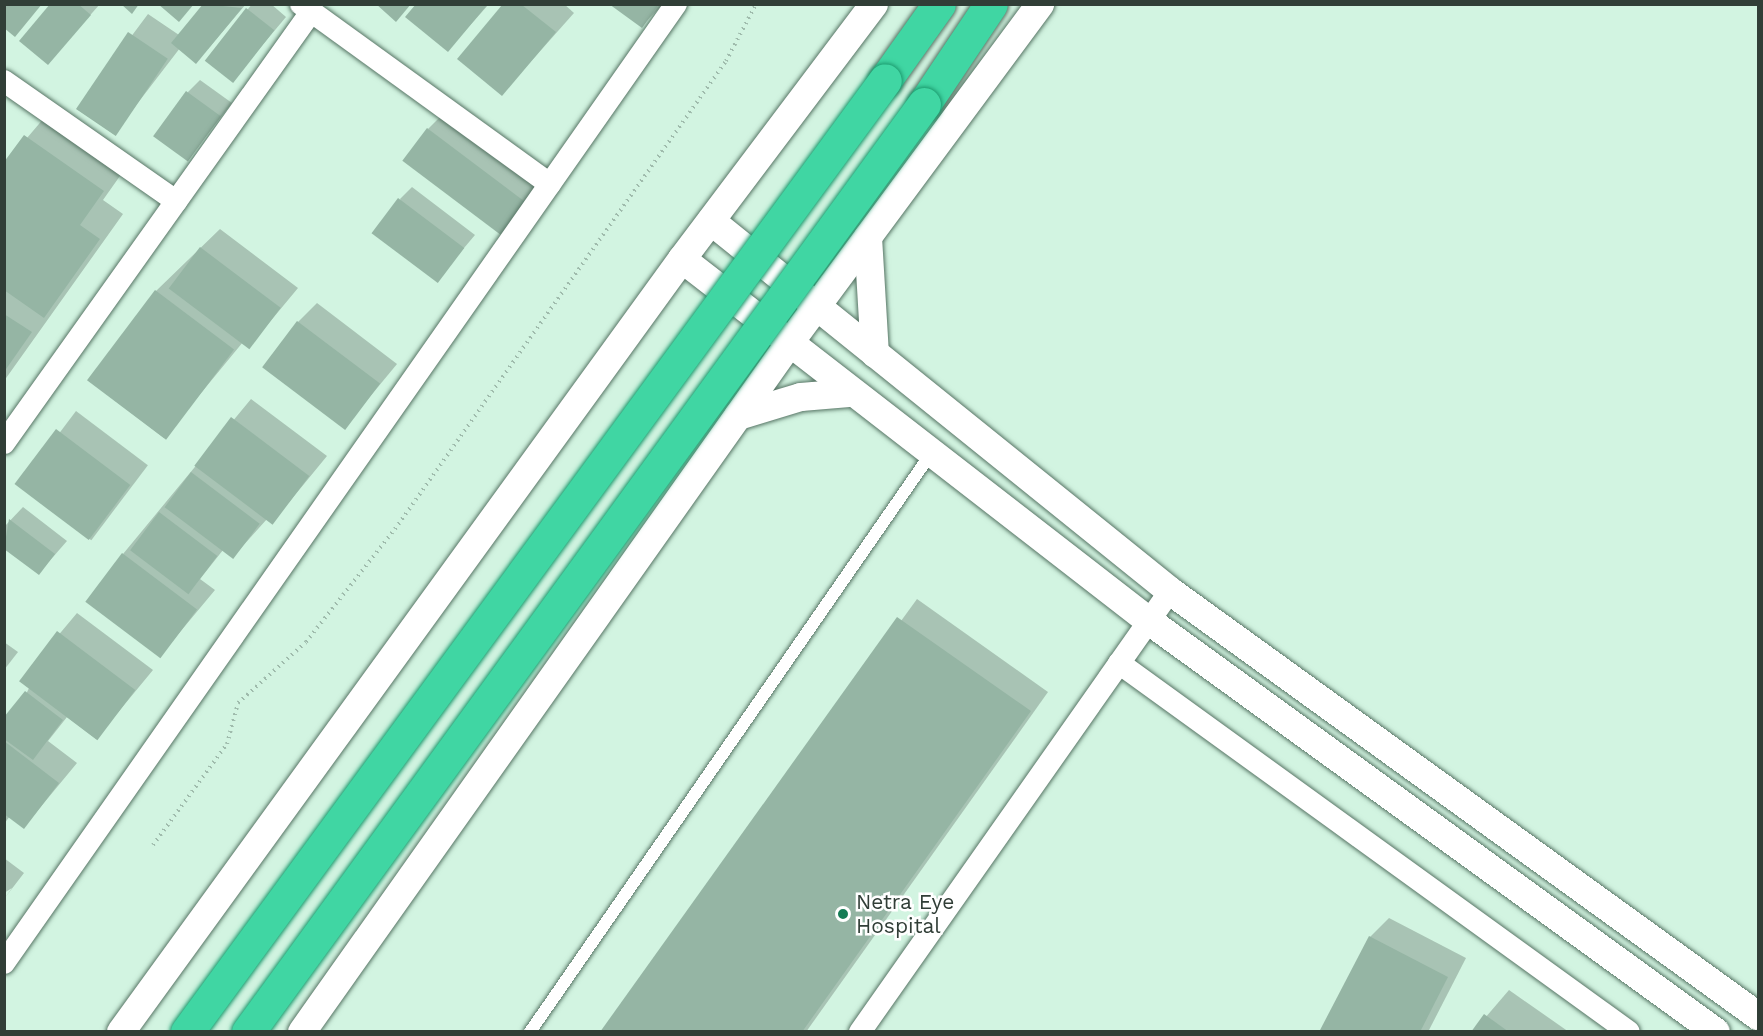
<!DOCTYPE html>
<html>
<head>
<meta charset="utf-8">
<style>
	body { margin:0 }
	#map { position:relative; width:1763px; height:1036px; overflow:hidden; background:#d2f4e1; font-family:"Work Sans",sans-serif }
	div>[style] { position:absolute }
	.shadow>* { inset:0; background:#0003; transform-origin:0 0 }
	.building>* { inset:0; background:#95b5a4; transform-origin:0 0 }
	.path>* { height:4px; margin-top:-2px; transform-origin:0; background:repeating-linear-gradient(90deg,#9fbbac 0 1.5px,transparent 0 6px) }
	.roads { filter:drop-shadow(0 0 2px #577565) drop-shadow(0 0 2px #577565) }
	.service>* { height:12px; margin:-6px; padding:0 6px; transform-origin:6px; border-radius:6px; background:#fff }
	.minor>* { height:22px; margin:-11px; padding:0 11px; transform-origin:11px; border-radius:11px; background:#fff }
	.tertiary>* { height:28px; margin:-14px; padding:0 14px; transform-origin:14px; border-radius:14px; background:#fff }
	.trunk>* { height:33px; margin:-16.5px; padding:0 16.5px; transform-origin:16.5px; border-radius:16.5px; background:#40d6a3 }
	.bridges { filter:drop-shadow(0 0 2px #1c9a6e) drop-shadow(0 0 2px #1c9a6e) }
	.trunk-bridge>* { height:33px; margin:-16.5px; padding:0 16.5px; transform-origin:16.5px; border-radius:16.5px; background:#40d6a3 }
	.dots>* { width:16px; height:16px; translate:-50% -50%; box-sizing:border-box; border:3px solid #fff; border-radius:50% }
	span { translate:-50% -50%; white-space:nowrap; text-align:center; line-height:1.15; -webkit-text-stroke:5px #fff; paint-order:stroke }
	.poi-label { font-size:21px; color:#313e37 }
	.left { translate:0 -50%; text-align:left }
	.frame { position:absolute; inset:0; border:6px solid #313e37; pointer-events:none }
</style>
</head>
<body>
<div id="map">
	<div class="shadow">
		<div style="clip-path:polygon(52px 4px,100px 4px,48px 63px)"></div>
		<div style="clip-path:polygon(205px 4px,246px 4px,208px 49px,180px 48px,114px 134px,77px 109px,148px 14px,179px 35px)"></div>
		<div style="clip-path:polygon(252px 4px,271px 4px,286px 17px,233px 80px,207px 61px)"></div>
		<div style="clip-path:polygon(418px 4px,489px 4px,448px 50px)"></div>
		<div style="clip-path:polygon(504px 4px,564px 4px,574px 13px,502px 94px,459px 58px)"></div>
		<div style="clip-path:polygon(612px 4px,663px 4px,642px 26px)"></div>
		<div style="clip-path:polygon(200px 80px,232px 103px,188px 159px,188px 92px)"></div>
		<div style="clip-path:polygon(447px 110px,543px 183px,519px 214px,428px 129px)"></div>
		<div style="clip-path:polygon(50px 111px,127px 166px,103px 200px,123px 214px,4px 381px,4px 165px)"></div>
		<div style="clip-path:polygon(412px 187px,475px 235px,437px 280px,400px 199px)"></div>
		<div style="clip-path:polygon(220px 229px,298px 288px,249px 347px,243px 342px,164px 438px,88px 380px,156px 291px)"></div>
		<div style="clip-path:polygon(317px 303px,397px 364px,344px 428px,298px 322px)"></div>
		<div style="clip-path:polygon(251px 399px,327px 456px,272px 523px,267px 519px,233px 557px,223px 550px,200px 579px,215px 590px,160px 656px,123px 554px)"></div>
		<div style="left:76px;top:411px;width:90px;height:94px;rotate:37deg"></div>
		<div style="clip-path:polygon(23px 507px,67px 541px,39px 573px,4px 547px,4px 527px)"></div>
		<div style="clip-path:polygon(917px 599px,1048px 692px,806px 1032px,602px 1032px)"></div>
		<div style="clip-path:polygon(77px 613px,153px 670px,96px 739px,67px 717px,48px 741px,77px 763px,24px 827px,10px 816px,4px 824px,4px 741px,29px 688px,20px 681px)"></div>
		<div style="clip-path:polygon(4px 642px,18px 652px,4px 670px)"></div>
		<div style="clip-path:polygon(4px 858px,24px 873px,4px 899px,12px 888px,4px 893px)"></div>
		<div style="clip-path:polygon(1389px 918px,1466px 958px,1428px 1032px,1324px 1032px,1370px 937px)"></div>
		<div style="clip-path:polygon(1509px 990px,1569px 1032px,1473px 1032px)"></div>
	</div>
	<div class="building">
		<div style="clip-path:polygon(4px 4px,42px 4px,15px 37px,4px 28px)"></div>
		<div style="clip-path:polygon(50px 4px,78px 4px,91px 15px,48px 65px,19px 41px)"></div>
		<div style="clip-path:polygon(121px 4px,139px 4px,132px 14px)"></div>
		<div style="clip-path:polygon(158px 4px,194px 4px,179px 22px)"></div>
		<div style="clip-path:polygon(203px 4px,242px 8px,196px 64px,171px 43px)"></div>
		<div style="clip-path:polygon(376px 4px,411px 4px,396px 22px)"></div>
		<div style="clip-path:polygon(416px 4px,488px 4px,448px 52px,405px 17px)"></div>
		<div style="clip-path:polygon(609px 4px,659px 4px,642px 28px)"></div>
		<div style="clip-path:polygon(502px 5px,522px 5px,556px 32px,502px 96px,457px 59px)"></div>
		<div style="left:246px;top:8px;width:36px;height:67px;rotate:38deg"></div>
		<div style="left:128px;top:32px;width:48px;height:93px;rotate:34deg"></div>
		<div style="left:186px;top:91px;width:43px;height:56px;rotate:36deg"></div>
		<div style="left:427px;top:128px;width:123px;height:41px;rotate:37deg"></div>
		<div style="clip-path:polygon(24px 135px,104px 191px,80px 225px,100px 239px,44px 318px,4px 290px,4px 162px)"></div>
		<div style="left:398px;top:198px;width:83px;height:44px;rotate:37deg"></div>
		<div style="left:200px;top:247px;width:101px;height:52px;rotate:37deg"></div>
		<div style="left:155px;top:290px;width:99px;height:113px;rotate:37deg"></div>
		<div style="clip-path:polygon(4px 314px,32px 332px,4px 372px)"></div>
		<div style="left:297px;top:321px;width:104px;height:58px;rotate:37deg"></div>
		<div style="left:231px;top:417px;width:98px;height:61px;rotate:37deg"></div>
		<div style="left:56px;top:429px;width:93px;height:69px;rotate:37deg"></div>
		<div style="left:191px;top:472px;width:86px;height:44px;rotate:37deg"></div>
		<div style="left:159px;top:512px;width:73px;height:48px;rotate:37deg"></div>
		<div style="clip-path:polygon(9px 519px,55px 554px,39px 575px,4px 549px)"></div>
		<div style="left:122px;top:553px;width:94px;height:61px;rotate:37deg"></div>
		<div style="clip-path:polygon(897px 617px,1031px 711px,802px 1032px,600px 1032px)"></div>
		<div style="left:57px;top:631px;width:98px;height:63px;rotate:37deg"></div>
		<div style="clip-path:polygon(25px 691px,63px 720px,33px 760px,4px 739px,4px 717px)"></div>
		<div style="clip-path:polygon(4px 741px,59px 783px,24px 829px,4px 814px)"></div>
		<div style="clip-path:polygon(1369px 936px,1448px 977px,1420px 1032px,1319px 1032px)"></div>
		<div style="clip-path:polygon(1484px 1014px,1509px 1032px,1471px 1032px)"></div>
	</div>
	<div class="path">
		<div style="left:153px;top:845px;width:125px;rotate:-53.8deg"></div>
		<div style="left:227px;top:744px;width:42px;rotate:-75deg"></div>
		<div style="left:238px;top:703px;width:91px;rotate:-41.9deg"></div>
		<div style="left:306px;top:642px;width:144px;rotate:-51.8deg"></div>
		<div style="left:395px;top:529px;width:573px;rotate:-54.73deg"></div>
		<div style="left:726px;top:61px;width:64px;rotate:-62.2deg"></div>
	</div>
	<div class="roads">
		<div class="service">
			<div style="left:530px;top:1032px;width:706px;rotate:-55.27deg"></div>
		</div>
		<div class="minor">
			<div style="left:301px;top:4px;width:307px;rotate:35.9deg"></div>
			<div style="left:4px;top:81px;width:210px;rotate:34.9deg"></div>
			<div style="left:4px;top:443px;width:529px;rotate:-54.54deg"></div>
			<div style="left:1119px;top:663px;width:629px;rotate:35.89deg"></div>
			<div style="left:4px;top:963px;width:1171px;rotate:-54.98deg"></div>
			<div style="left:860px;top:1032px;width:539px;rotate:-54.89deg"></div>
		</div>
		<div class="tertiary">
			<div style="left:711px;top:221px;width:590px;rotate:38.87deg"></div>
			<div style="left:1170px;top:591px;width:726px;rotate:35.86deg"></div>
			<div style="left:868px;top:237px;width:117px;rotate:86.6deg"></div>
			<div style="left:682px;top:259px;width:591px;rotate:37.78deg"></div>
			<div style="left:1149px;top:621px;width:700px;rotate:35.94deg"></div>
			<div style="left:738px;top:416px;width:66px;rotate:-16.8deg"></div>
			<div style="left:801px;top:397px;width:48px;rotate:-4.8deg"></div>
			<div style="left:121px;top:1032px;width:955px;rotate:-54.03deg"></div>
			<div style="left:682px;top:259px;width:319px;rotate:-53deg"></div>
			<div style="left:302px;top:1032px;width:847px;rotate:-54.71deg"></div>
			<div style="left:791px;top:341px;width:419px;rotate:-53.5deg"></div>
		</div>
		<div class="trunk">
			<div style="left:885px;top:80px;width:93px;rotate:-54.6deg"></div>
			<div style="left:924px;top:104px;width:120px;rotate:-56.2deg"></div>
		</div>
	</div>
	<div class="bridges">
		<div class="trunk-bridge">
			<div style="left:187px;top:1032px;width:1180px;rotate:-53.75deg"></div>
			<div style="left:248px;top:1032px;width:1148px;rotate:-53.93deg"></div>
		</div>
	</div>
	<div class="dots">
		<div style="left:843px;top:914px;background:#157c55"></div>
	</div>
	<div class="poi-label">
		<span class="left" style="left:856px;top:914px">Netra Eye<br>Hospital</span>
	</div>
	<div class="frame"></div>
</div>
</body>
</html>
